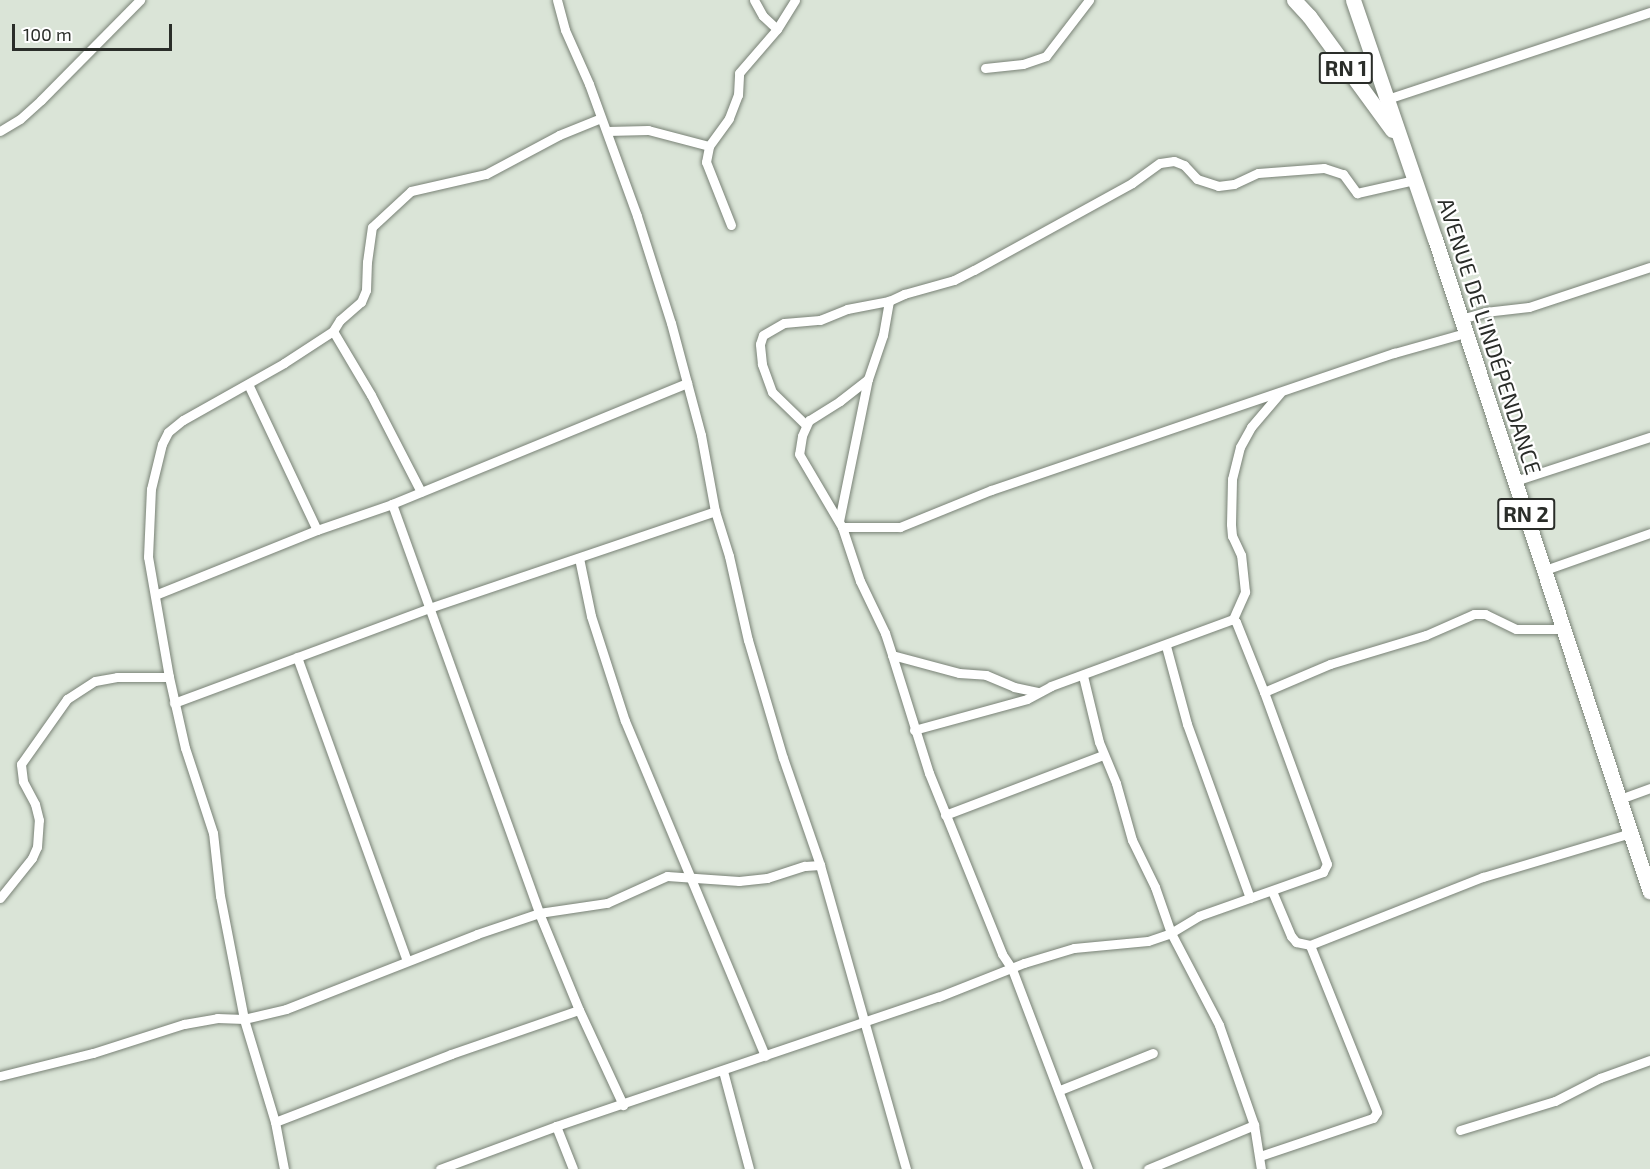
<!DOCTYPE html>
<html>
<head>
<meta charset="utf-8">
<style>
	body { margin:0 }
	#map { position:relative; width:1650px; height:1169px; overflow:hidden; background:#dae4d7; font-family:"Exo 2",sans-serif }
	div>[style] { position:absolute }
	.roads { filter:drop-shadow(0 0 2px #798276) drop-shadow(0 0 2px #798276) }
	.minor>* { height:9px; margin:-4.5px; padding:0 4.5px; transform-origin:4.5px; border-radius:4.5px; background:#fff }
	.primary>* { height:15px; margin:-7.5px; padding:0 7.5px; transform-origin:7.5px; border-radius:7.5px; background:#fff }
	span { translate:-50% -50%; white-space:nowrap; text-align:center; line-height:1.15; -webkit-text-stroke:4.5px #fff; paint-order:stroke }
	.shield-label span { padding:2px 4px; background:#fff; border:2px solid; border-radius:4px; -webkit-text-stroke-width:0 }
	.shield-label { font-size:21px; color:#2a2d29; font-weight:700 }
	.street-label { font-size:22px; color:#2a2d29 }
	.scale { position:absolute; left:12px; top:24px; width:160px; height:27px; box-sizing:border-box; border:3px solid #2a2d29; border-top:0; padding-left:8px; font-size:18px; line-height:21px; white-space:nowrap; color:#2a2d29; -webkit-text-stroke:4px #fff; paint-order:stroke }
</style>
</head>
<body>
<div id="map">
	<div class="roads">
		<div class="minor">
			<div style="left:557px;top:0;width:31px;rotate:75deg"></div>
			<div style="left:565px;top:30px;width:59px;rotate:66deg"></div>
			<div style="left:589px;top:84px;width:140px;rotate:70deg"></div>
			<div style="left:637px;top:216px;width:112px;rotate:72.4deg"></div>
			<div style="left:671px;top:323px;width:116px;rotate:75deg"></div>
			<div style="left:701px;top:435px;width:77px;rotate:79.6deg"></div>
			<div style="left:715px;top:511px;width:47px;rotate:72.7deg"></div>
			<div style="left:729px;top:556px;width:86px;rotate:77.3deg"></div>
			<div style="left:748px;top:640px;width:123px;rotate:73.5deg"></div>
			<div style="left:783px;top:758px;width:113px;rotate:70.9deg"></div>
			<div style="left:820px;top:865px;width:316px;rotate:74.2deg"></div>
			<div style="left:754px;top:0;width:18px;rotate:61deg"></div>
			<div style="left:763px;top:16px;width:19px;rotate:43deg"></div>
			<div style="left:985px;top:68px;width:38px;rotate:-6deg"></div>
			<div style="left:1023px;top:64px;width:24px;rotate:-19deg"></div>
			<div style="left:1046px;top:56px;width:71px;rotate:-52.5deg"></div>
			<div style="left:1387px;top:99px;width:277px;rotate:-18.3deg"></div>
			<div style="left:0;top:131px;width:23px;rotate:-31deg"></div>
			<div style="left:20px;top:119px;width:28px;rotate:-42deg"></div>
			<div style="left:41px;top:100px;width:141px;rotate:-45.3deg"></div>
			<div style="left:607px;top:131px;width:41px;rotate:-1.4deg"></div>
			<div style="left:648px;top:130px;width:63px;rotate:14.7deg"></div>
			<div style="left:731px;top:225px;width:68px;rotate:-111.6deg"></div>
			<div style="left:706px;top:162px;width:16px;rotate:-79deg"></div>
			<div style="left:709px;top:146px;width:34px;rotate:-54deg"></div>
			<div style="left:729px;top:118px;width:25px;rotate:-69deg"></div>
			<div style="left:738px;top:95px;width:22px;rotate:-87deg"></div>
			<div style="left:739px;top:73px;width:58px;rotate:-49.2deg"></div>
			<div style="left:777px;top:29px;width:34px;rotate:-58deg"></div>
			<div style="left:1461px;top:319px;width:25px;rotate:-16deg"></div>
			<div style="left:1485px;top:312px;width:44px;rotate:-6.5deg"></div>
			<div style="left:1529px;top:307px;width:127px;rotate:-18.3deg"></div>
			<div style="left:333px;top:331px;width:74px;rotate:59.3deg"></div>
			<div style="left:371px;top:395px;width:109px;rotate:62.7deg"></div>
			<div style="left:868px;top:379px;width:36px;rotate:142deg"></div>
			<div style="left:840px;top:401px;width:36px;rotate:148deg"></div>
			<div style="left:809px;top:420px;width:17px;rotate:114deg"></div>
			<div style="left:802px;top:436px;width:18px;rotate:99deg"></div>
			<div style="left:799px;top:454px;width:85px;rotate:59.5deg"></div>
			<div style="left:842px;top:527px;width:57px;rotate:71.6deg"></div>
			<div style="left:860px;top:581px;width:58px;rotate:64.3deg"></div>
			<div style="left:885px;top:633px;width:23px;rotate:72deg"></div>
			<div style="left:892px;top:655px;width:69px;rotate:15deg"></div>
			<div style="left:959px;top:673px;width:27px;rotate:4deg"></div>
			<div style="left:986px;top:675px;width:30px;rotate:23deg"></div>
			<div style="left:1014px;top:687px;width:25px;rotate:12deg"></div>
			<div style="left:248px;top:384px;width:161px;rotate:64.7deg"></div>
			<div style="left:806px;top:425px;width:47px;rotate:-135.9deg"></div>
			<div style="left:772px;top:392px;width:30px;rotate:-110deg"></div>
			<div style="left:762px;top:364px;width:20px;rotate:-96deg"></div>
			<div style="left:760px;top:344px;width:9px;rotate:-72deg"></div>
			<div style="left:763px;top:335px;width:24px;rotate:-30deg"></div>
			<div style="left:784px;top:323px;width:36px;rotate:-5deg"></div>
			<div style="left:820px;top:320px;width:29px;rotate:-22deg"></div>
			<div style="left:847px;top:309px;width:43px;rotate:-10.8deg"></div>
			<div style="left:1515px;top:481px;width:142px;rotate:-18.1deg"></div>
			<div style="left:392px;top:504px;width:435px;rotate:70.2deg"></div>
			<div style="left:539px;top:913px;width:105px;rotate:67.6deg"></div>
			<div style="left:579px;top:1010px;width:105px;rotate:65.1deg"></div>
			<div style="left:839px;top:521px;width:145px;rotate:-78.5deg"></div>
			<div style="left:868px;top:379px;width:46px;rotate:-71.2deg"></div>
			<div style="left:883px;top:335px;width:35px;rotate:-80deg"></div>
			<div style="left:889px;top:301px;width:17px;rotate:-25deg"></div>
			<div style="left:904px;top:294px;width:52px;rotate:-15.6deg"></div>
			<div style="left:954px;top:280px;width:22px;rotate:-27deg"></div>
			<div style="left:974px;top:270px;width:180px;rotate:-28.8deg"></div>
			<div style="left:1132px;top:183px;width:34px;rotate:-36deg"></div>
			<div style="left:1160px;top:163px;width:14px;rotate:-8deg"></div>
			<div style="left:1174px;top:161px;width:11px;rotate:22deg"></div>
			<div style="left:1184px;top:165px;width:19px;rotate:47deg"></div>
			<div style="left:1197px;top:179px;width:22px;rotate:18deg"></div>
			<div style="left:1218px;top:186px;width:16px;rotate:-7deg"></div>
			<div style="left:1234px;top:184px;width:26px;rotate:-25deg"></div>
			<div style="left:1258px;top:173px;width:66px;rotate:-4.3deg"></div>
			<div style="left:1324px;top:168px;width:20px;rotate:18deg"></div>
			<div style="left:1343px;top:174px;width:24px;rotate:54deg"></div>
			<div style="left:1357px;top:193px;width:58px;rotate:-12.8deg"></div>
			<div style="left:842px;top:527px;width:58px"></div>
			<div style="left:900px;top:527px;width:98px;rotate:-22.1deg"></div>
			<div style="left:991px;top:490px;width:426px;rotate:-18.8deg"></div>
			<div style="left:1394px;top:353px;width:74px;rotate:-15.7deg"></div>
			<div style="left:579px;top:558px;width:59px;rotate:78.3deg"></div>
			<div style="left:591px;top:616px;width:110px;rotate:72.1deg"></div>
			<div style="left:625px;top:721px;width:363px;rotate:67.3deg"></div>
			<div style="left:1545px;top:570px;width:111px;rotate:-19.4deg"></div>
			<div style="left:155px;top:595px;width:175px;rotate:-21.9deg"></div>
			<div style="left:317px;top:530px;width:79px;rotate:-19.1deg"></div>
			<div style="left:392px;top:504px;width:319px;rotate:-22.3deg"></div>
			<div style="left:1233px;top:619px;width:4px;rotate:45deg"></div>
			<div style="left:1236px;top:622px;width:75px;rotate:68.2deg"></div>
			<div style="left:1264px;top:692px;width:183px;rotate:69.9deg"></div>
			<div style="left:1327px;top:864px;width:9px;rotate:117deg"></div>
			<div style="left:1323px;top:872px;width:132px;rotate:160.5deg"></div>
			<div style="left:1199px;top:916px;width:33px;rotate:149deg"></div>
			<div style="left:1171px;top:933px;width:104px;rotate:62.4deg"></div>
			<div style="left:1219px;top:1025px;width:106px;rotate:70.7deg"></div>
			<div style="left:1254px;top:1125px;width:45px;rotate:81deg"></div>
			<div style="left:1233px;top:619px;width:30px;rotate:-66deg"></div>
			<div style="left:1245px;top:592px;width:37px;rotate:-96deg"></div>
			<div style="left:1241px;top:555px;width:21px;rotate:-115deg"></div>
			<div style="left:1232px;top:536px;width:12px;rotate:-95deg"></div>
			<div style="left:1231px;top:524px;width:45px;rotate:-88.7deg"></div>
			<div style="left:1232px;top:479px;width:33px;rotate:-76deg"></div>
			<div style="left:1240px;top:447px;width:23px;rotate:-61deg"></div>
			<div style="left:1251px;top:427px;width:45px;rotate:-49.5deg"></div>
			<div style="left:1166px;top:646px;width:81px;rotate:74.9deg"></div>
			<div style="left:1187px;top:724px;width:185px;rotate:70.1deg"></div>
			<div style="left:892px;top:655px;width:124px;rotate:72.6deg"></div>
			<div style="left:929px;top:773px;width:195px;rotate:68deg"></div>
			<div style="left:1002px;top:954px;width:18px;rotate:56deg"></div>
			<div style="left:1012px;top:969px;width:214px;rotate:69.2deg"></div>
			<div style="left:297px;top:657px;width:323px;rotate:70.1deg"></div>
			<div style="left:1264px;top:692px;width:72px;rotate:-23deg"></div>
			<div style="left:1330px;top:664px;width:100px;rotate:-16.8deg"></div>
			<div style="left:1426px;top:635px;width:52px;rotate:-23.6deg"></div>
			<div style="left:1474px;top:614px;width:11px"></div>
			<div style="left:1485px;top:614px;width:34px;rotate:26deg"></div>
			<div style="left:1516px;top:629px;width:47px"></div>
			<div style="left:174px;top:703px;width:272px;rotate:-20.4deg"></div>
			<div style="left:429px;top:608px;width:302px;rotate:-18.7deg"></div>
			<div style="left:914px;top:730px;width:117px;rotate:-15.3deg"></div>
			<div style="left:1027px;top:699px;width:27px;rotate:-28deg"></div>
			<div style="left:1051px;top:686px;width:194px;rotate:-20.2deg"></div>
			<div style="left:1620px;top:799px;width:32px;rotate:-20deg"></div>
			<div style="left:945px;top:815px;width:169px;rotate:-20.8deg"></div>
			<div style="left:1272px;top:891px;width:49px;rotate:67.1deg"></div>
			<div style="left:1291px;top:936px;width:8px;rotate:50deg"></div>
			<div style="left:1296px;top:942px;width:14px;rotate:12deg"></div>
			<div style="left:1310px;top:945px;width:186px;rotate:-21.5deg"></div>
			<div style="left:1483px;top:877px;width:154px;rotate:-16.6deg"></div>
			<div style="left:0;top:898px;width:51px;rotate:-51.3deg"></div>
			<div style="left:32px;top:858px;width:12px;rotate:-66deg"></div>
			<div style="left:37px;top:847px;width:27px;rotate:-86deg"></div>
			<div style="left:39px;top:820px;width:16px;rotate:-104deg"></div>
			<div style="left:35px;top:804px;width:26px;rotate:-118deg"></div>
			<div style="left:23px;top:781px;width:17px;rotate:-97deg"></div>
			<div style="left:21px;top:764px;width:80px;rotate:-54.7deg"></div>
			<div style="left:67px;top:699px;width:33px;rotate:-33deg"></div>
			<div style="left:95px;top:681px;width:22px;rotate:-10deg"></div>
			<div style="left:117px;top:677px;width:52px"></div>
			<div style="left:723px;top:1071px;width:101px;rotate:75.1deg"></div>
			<div style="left:0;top:1076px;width:96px;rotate:-13.9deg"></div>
			<div style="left:93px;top:1053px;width:96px;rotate:-17.7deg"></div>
			<div style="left:184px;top:1024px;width:34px;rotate:-10deg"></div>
			<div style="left:217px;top:1018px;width:27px;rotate:2deg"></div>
			<div style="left:244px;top:1019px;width:43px;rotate:-13.4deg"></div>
			<div style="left:286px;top:1009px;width:205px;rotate:-21.4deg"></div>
			<div style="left:477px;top:934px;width:65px;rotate:-18.7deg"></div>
			<div style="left:539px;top:913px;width:69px;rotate:-8.4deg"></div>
			<div style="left:607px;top:903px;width:66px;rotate:-24.2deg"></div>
			<div style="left:667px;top:876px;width:72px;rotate:4deg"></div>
			<div style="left:739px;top:881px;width:28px;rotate:-6deg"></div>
			<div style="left:767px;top:878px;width:40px;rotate:-18deg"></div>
			<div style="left:805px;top:866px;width:15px;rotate:-4deg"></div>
			<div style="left:1060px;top:1090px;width:100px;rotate:-21.7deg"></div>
			<div style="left:275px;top:1122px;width:189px;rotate:-21.1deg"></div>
			<div style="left:451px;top:1054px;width:135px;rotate:-19deg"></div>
			<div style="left:556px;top:1126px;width:46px;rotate:68.4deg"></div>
			<div style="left:1460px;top:1130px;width:99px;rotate:-17deg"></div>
			<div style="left:1555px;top:1101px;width:51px;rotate:-27.1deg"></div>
			<div style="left:1600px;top:1078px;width:53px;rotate:-19.8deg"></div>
			<div style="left:1260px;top:1156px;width:119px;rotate:-18.6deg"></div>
			<div style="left:1373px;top:1118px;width:7px;rotate:-56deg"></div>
			<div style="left:1377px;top:1112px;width:180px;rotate:-111.9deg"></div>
			<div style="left:284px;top:1169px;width:48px;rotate:-100.8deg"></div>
			<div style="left:275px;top:1122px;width:108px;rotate:-106.8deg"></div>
			<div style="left:244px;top:1019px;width:125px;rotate:-101deg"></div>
			<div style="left:220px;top:896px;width:63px;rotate:-96.3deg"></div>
			<div style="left:213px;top:833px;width:89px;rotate:-108.2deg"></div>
			<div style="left:185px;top:748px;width:73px;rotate:-102.7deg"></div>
			<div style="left:169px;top:677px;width:122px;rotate:-99.9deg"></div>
			<div style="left:148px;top:557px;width:68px;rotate:-87.5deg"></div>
			<div style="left:151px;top:489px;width:46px;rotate:-76.3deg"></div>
			<div style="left:162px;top:444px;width:13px;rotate:-63deg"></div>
			<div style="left:168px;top:432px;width:19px;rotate:-39deg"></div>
			<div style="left:183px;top:420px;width:116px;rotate:-29.4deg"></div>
			<div style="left:284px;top:363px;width:59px;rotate:-33.1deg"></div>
			<div style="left:333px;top:331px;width:13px;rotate:-58deg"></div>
			<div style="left:340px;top:320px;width:28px;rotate:-41deg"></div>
			<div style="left:361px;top:302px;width:13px;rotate:-67deg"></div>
			<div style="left:366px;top:290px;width:28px;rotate:-88deg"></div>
			<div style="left:367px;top:262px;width:35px;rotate:-82deg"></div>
			<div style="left:372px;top:227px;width:53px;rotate:-42.7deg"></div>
			<div style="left:411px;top:191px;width:77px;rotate:-12.8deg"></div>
			<div style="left:486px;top:174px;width:83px;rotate:-28.1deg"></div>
			<div style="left:559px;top:135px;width:45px;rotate:-22deg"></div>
			<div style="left:440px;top:1169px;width:124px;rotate:-20.3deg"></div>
			<div style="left:556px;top:1126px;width:403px;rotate:-18.7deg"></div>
			<div style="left:938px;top:997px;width:92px;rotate:-21.6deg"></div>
			<div style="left:1024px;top:963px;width:52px;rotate:-16.7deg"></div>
			<div style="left:1074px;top:948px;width:74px;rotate:-5.4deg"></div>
			<div style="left:1148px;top:941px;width:24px;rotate:-19deg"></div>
			<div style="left:1171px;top:933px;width:49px;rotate:-109.2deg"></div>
			<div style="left:1155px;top:887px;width:52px;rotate:-116.1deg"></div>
			<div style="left:1132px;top:840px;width:59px;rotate:-105.7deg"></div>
			<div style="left:1116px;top:783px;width:44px;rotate:-112.5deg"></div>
			<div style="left:1099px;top:742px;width:68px;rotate:-103.6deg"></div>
			<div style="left:1148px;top:1169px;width:115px;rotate:-22.5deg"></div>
		</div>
		<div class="primary">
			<div style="left:1294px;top:0;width:22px;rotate:47deg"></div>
			<div style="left:1309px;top:16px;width:141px;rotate:53.9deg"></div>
			<div style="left:1353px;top:0;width:253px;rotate:71.1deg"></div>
			<div style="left:1435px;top:239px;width:687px;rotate:71.78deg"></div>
		</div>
	</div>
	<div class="shield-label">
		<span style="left:1346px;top:68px">RN 1</span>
		<span style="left:1526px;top:514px">RN 2</span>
	</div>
	<div class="street-label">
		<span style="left:1490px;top:336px;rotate:72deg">AVENUE DE L'INDÉPENDANCE</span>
	</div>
	<div class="scale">100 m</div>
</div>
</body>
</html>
